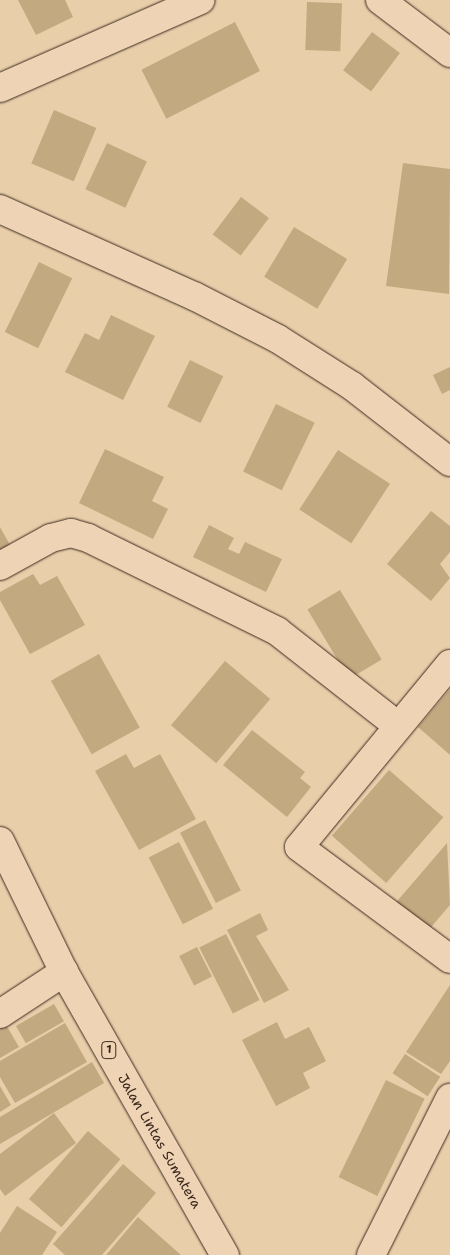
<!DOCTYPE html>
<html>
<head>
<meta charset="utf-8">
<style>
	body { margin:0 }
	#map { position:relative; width:450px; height:1255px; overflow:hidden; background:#e9ceaa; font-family:"Shantell Sans",sans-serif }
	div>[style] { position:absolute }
	.building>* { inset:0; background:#c2a97f; transform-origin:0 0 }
	.roads { filter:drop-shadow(0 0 1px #3b2a1e) drop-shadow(0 0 1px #3b2a1e) }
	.street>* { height:28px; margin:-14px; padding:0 14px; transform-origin:14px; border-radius:14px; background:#efd3b5 }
	.primary>* { height:28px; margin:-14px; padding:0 14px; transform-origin:14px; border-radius:14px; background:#efd3b5 }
	.highway>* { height:28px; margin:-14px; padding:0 14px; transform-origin:14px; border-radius:14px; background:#efd3b5 }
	span { translate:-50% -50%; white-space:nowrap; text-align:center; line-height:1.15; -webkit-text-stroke:4px #efd3b5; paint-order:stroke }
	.shield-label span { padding:1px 4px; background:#efd3b5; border:1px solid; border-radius:4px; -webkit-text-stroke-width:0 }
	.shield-label { font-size:12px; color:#3b2a1e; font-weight:700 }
	.street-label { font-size:14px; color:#3b2a1e }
</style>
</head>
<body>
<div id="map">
	<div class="building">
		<div style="clip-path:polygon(18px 0,65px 0,73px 17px,36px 35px)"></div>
		<div style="left:307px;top:2px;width:35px;height:48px;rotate:2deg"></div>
		<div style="left:235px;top:22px;width:55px;height:105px;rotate:63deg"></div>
		<div style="left:372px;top:32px;width:35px;height:48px;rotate:37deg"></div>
		<div style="left:54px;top:110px;width:46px;height:58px;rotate:23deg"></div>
		<div style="left:107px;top:143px;width:44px;height:51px;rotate:25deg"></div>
		<div style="clip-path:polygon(403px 163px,450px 169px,449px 294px,386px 286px)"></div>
		<div style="left:241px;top:197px;width:35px;height:47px;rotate:37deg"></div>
		<div style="left:294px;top:227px;width:62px;height:58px;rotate:31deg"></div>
		<div style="left:39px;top:262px;width:37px;height:78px;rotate:26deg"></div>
		<div style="clip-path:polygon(111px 315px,155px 336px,123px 400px,65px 372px,85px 333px,99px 340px)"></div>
		<div style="left:190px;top:360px;width:37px;height:52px;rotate:26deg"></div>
		<div style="clip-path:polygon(450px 367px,450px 390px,442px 394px,433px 375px)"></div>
		<div style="left:276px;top:404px;width:43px;height:75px;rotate:26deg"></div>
		<div style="clip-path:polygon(105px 449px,164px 477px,152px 501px,168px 509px,153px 539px,79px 503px)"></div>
		<div style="left:338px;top:450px;width:62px;height:71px;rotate:33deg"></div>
		<div style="clip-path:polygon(431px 511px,450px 526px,450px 552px,440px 564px,450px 578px,431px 601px,387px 564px)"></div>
		<div style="clip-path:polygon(209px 525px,234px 538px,228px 549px,239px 554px,245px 542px,282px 559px,266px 592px,193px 557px)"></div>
		<div style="clip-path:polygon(0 527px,10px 545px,0 551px)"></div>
		<div style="clip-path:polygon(33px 574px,40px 585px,57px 576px,85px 625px,30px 654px,0 600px,0 592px)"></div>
		<div style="left:340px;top:590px;width:81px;height:38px;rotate:59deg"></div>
		<div style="left:99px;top:654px;width:84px;height:55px;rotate:61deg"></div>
		<div style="left:225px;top:661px;width:59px;height:84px;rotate:40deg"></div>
		<div style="clip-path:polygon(450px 689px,450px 755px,418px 727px)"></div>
		<div style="clip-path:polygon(252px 730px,305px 772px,300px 778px,311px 787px,287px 817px,223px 765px)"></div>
		<div style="clip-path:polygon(126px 754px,134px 768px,160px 754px,196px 819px,139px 850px,95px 771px)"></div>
		<div style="left:389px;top:770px;width:72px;height:87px;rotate:41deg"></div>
		<div style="left:205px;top:820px;width:79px;height:28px;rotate:63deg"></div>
		<div style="left:179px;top:842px;width:75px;height:34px;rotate:63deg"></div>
		<div style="clip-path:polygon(447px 843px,450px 905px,426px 933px,393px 906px)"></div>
		<div style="clip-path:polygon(260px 913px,268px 930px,256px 936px,289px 990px,264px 1003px,227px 930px)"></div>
		<div style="left:226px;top:934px;width:74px;height:30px;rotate:63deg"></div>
		<div style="left:197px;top:947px;width:33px;height:20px;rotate:63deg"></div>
		<div style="clip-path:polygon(450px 985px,450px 1061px,441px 1074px,406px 1052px)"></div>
		<div style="left:54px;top:1004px;width:20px;height:44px;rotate:60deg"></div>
		<div style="clip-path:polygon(277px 1022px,285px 1039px,309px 1027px,326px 1061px,303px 1073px,310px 1088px,276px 1106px,242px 1040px)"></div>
		<div style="clip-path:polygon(5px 1023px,19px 1047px,0 1058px,0 1026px)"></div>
		<div style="clip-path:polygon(65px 1023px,87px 1062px,15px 1103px,0 1077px,0 1061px)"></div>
		<div style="left:405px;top:1054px;width:42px;height:23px;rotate:33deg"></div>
		<div style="clip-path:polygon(92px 1062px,104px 1083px,0 1144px,0 1117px)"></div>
		<div style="left:386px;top:1080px;width:43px;height:108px;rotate:26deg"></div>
		<div style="clip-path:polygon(0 1086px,11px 1105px,0 1112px)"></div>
		<div style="clip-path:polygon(54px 1113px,76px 1143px,5px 1196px,0 1189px,0 1154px)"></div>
		<div style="left:88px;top:1131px;width:43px;height:90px;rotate:41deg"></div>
		<div style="clip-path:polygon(123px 1164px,156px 1193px,102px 1255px,65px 1255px,53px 1244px)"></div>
		<div style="clip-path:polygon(17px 1206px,57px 1232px,42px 1255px,0 1255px,0 1233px)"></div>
		<div style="clip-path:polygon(138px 1217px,181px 1255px,106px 1255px)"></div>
	</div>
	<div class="roads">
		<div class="street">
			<div style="left:380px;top:0;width:88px;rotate:37.1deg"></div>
			<div style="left:0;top:88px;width:219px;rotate:-23.7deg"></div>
			<div style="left:0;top:209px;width:213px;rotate:24.2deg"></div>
			<div style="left:194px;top:296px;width:94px;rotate:27.1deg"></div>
			<div style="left:278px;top:339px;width:88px;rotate:32.4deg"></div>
			<div style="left:352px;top:386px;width:124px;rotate:37.8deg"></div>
			<div style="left:0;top:566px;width:58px;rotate:-28.8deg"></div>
			<div style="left:51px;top:538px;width:21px;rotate:-14deg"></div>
			<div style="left:71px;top:533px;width:18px;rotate:16deg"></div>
			<div style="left:88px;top:538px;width:211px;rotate:26.2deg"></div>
			<div style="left:277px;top:631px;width:154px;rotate:38.1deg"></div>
			<div style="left:450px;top:664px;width:237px;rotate:129.5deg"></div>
			<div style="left:299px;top:847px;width:188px;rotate:36.6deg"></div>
			<div style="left:0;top:1014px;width:77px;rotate:-33.3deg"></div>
		</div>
		<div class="primary">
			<div style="left:371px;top:1255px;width:176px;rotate:-63.3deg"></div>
		</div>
		<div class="highway">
			<div style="left:0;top:841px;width:146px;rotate:64deg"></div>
			<div style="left:64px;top:972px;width:326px;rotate:60.4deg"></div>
		</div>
	</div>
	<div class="shield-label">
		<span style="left:109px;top:1050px">1</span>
	</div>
	<div class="street-label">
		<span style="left:160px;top:1141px;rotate:60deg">Jalan Lintas Sumatera</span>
	</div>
</div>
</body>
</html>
